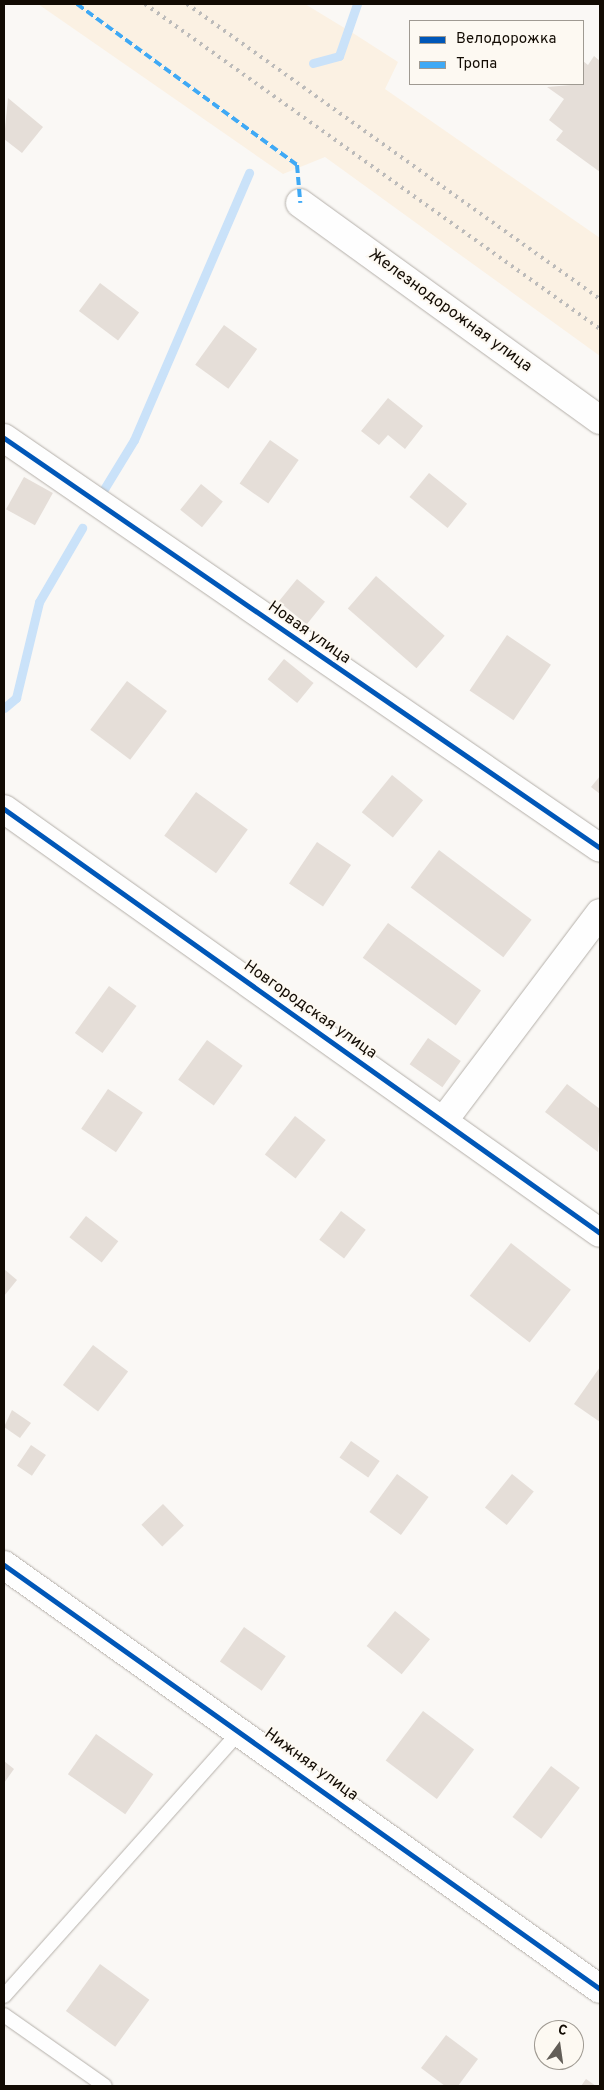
<!DOCTYPE html>
<html>
<head>
<meta charset="utf-8">
<style>
	body { margin:0 }
	#map { position:relative; width:604px; height:2090px; overflow:hidden; background:#faf8f5; font-family:Overpass,sans-serif }
	div>[style] { position:absolute }
	.built>* { inset:0; background:#fbf1e3 }
	.stream>* { height:9px; margin:-4.5px; padding:0 4.5px; transform-origin:4.5px; border-radius:4.5px; background:#cae2f9 }
	.building>* { inset:0; background:#e5ded8; transform-origin:0 0 }
	.roads { filter:drop-shadow(0 0 1px #b4afa9) drop-shadow(0 0 1px #b4afa9) }
	.lane>* { height:14px; margin:-7px; padding:0 7px; transform-origin:7px; border-radius:7px; background:#fefefe }
	.street>* { height:28px; margin:-14px; padding:0 14px; transform-origin:14px; border-radius:14px; background:#fefefe }
	.rail>* { height:4px; margin-top:-2px; transform-origin:0; background:repeating-linear-gradient(90deg,#bcbbba 0 2.5px,transparent 0 7.5px) }
	.quiet>* { height:4px; margin-top:-2px; transform-origin:0; background:repeating-linear-gradient(90deg,#3fa9f5 0 8px,transparent 0 12px) }
	.cycleway>* { height:5px; margin:-2.5px; padding:0 2.5px; transform-origin:2.5px; border-radius:2.5px; background:#0057b8 }
	span { translate:-50% -50%; white-space:nowrap; text-align:center; line-height:1.15; -webkit-text-stroke:4px #fdf9f2; paint-order:stroke }
	.street-label { font-size:16px; color:#120b03 }
	.frame { position:absolute; inset:0; border:5px solid #120b03; pointer-events:none }
	.legend { position:absolute; left:409px; top:20px; width:175px; height:65px; box-sizing:border-box; background:#fdf9f2; border:1px solid #9f9a92; margin:0; padding:6px 9px; list-style:none; font-size:15px; color:#120b03 }
	.legend li { display:flex; align-items:center; gap:10px; height:25px }
	.legend b { width:25px; border:1px solid #9f9a92 }
	.north { position:absolute; left:534px; top:2020px; width:50px; height:50px; box-sizing:border-box; background:#fdf9f2; border:1px solid #9f9a92; border-radius:50%; rotate:14deg; font-size:14px; font-weight:700; line-height:20px; text-align:center; color:#120b03 }
	.north::after { content:''; display:block; margin:auto; width:18px; height:22px; background:#635e58; clip-path:polygon(50% 0,100% 100%,50% 72%,0 100%) }
</style>
</head>
<body>
<div id="map">
	<div class="built">
		<div style="clip-path:polygon(38px 4px,305px 4px,356px 35px,398px 62px,385px 89px,600px 238px,600px 356px,325px 157px,283px 174px)"></div>
	</div>
	<div class="stream">
		<div style="left:313px;top:63px;width:27px;rotate:-15deg"></div>
		<div style="left:339px;top:56px;width:55px;rotate:-70.9deg"></div>
		<div style="left:101px;top:494px;width:63px;rotate:-58.6deg"></div>
		<div style="left:134px;top:440px;width:291px;rotate:-66.7deg"></div>
		<div style="left:4px;top:708px;width:16px;rotate:-40deg"></div>
		<div style="left:16px;top:698px;width:99px;rotate:-76.5deg"></div>
		<div style="left:39px;top:602px;width:86px;rotate:-59.8deg"></div>
	</div>
	<div class="building">
		<div style="clip-path:polygon(594px 56px,600px 61px,600px 172px,556px 140px,563px 131px,549px 120px,564px 99px,547px 87px,583px 84px,583px 61px,588px 65px)"></div>
		<div style="clip-path:polygon(8px 98px,43px 127px,22px 153px,4px 139px)"></div>
		<div style="left:100px;top:283px;width:49px;height:35px;rotate:37deg"></div>
		<div style="left:224px;top:325px;width:41px;height:49px;rotate:36deg"></div>
		<div style="clip-path:polygon(388px 398px,423px 426px,405px 449px,388px 435px,379px 445px,361px 431px)"></div>
		<div style="left:270px;top:440px;width:35px;height:53px;rotate:35deg"></div>
		<div style="left:429px;top:473px;width:49px;height:31px;rotate:39deg"></div>
		<div style="left:24px;top:477px;width:33px;height:37px;rotate:29deg"></div>
		<div style="left:201px;top:484px;width:28px;height:33px;rotate:39deg"></div>
		<div style="left:376px;top:576px;width:91px;height:43px;rotate:41deg"></div>
		<div style="left:297px;top:579px;width:36px;height:29px;rotate:39deg"></div>
		<div style="left:507px;top:635px;width:53px;height:67px;rotate:34deg"></div>
		<div style="left:284px;top:659px;width:38px;height:26px;rotate:39deg"></div>
		<div style="left:127px;top:681px;width:50px;height:61px;rotate:37deg"></div>
		<div style="left:392px;top:775px;width:40px;height:48px;rotate:39deg"></div>
		<div style="clip-path:polygon(600px 776px,600px 794px,591px 787px)"></div>
		<div style="left:196px;top:792px;width:64px;height:54px;rotate:36deg"></div>
		<div style="left:317px;top:842px;width:41px;height:50px;rotate:34deg"></div>
		<div style="left:439px;top:850px;width:116px;height:47px;rotate:37deg"></div>
		<div style="left:388px;top:923px;width:115px;height:43px;rotate:36deg"></div>
		<div style="left:109px;top:986px;width:34px;height:58px;rotate:36deg"></div>
		<div style="left:428px;top:1038px;width:40px;height:32px;rotate:35deg"></div>
		<div style="left:207px;top:1040px;width:44px;height:49px;rotate:36deg"></div>
		<div style="clip-path:polygon(567px 1084px,600px 1109px,598px 1152px,545px 1112px)"></div>
		<div style="left:108px;top:1089px;width:42px;height:48px;rotate:34deg"></div>
		<div style="left:295px;top:1116px;width:39px;height:49px;rotate:38deg"></div>
		<div style="left:341px;top:1211px;width:31px;height:36px;rotate:37deg"></div>
		<div style="left:86px;top:1216px;width:41px;height:27px;rotate:38deg"></div>
		<div style="left:511px;top:1243px;width:76px;height:67px;rotate:38deg"></div>
		<div style="clip-path:polygon(4px 1269px,17px 1280px,4px 1296px)"></div>
		<div style="left:93px;top:1345px;width:44px;height:50px;rotate:37deg"></div>
		<div style="clip-path:polygon(600px 1367px,600px 1422px,574px 1404px)"></div>
		<div style="clip-path:polygon(12px 1410px,31px 1423px,20px 1438px,4px 1427px)"></div>
		<div style="left:351px;top:1441px;width:35px;height:20px;rotate:35deg"></div>
		<div style="left:31px;top:1445px;width:18px;height:25px;rotate:34deg"></div>
		<div style="left:397px;top:1474px;width:39px;height:47px;rotate:36deg"></div>
		<div style="left:512px;top:1474px;width:28px;height:43px;rotate:39deg"></div>
		<div style="left:163px;top:1504px;width:30px;height:30px;rotate:46deg"></div>
		<div style="left:395px;top:1611px;width:45px;height:45px;rotate:39deg"></div>
		<div style="left:244px;top:1627px;width:51px;height:42px;rotate:35deg"></div>
		<div style="left:423px;top:1711px;width:64px;height:62px;rotate:37deg"></div>
		<div style="left:96px;top:1734px;width:70px;height:49px;rotate:35deg"></div>
		<div style="clip-path:polygon(4px 1761px,14px 1769px,4px 1783px)"></div>
		<div style="left:551px;top:1766px;width:36px;height:64px;rotate:37deg"></div>
		<div style="left:100px;top:1964px;width:61px;height:58px;rotate:36deg"></div>
		<div style="clip-path:polygon(446px 2035px,478px 2059px,458px 2086px,445px 2086px,421px 2068px)"></div>
		<div style="clip-path:polygon(586px 2079px,596px 2086px,581px 2086px)"></div>
	</div>
	<div class="roads">
		<div class="lane">
			<div style="left:4px;top:1996px;width:356px;rotate:-48.3deg"></div>
			<div style="left:4px;top:2015px;width:123px;rotate:35.1deg"></div>
		</div>
		<div class="street">
			<div style="left:300px;top:203px;width:370px;rotate:35.9deg"></div>
			<div style="left:4px;top:438px;width:723px;rotate:34.52deg"></div>
			<div style="left:4px;top:809px;width:731px;rotate:35.43deg"></div>
			<div style="left:444px;top:1120px;width:259px;rotate:-53deg"></div>
			<div style="left:4px;top:1565px;width:731px;rotate:35.43deg"></div>
		</div>
	</div>
	<div class="rail">
		<div style="left:145px;top:4px;width:559px;rotate:35.54deg"></div>
		<div style="left:187px;top:4px;width:508px;rotate:35.54deg"></div>
	</div>
	<div class="quiet">
		<div style="left:77px;top:4px;width:273px;rotate:36.2deg"></div>
		<div style="left:297px;top:165px;width:38px;rotate:85deg"></div>
	</div>
	<div class="cycleway">
		<div style="left:4px;top:438px;width:723px;rotate:34.52deg"></div>
		<div style="left:4px;top:809px;width:731px;rotate:35.43deg"></div>
		<div style="left:4px;top:1565px;width:731px;rotate:35.43deg"></div>
	</div>
	<div class="street-label">
		<span style="left:450px;top:311px;rotate:36deg">Железнодорожная улица</span>
		<span style="left:309px;top:633px;rotate:35deg">Новая улица</span>
		<span style="left:310px;top:1010px;rotate:35deg">Новгородская улица</span>
		<span style="left:311px;top:1765px;rotate:36deg">Нижняя улица</span>
	</div>
	<div class="frame"></div>
	<ul class="legend">
	<li><b style="height:6px;background:#0057b8"></b>Велодорожка</li>
	<li><b style="height:6px;background:#3fa9f5"></b>Тропа</li>
	</ul>
	<div class="north">С</div>
</div>
</body>
</html>
